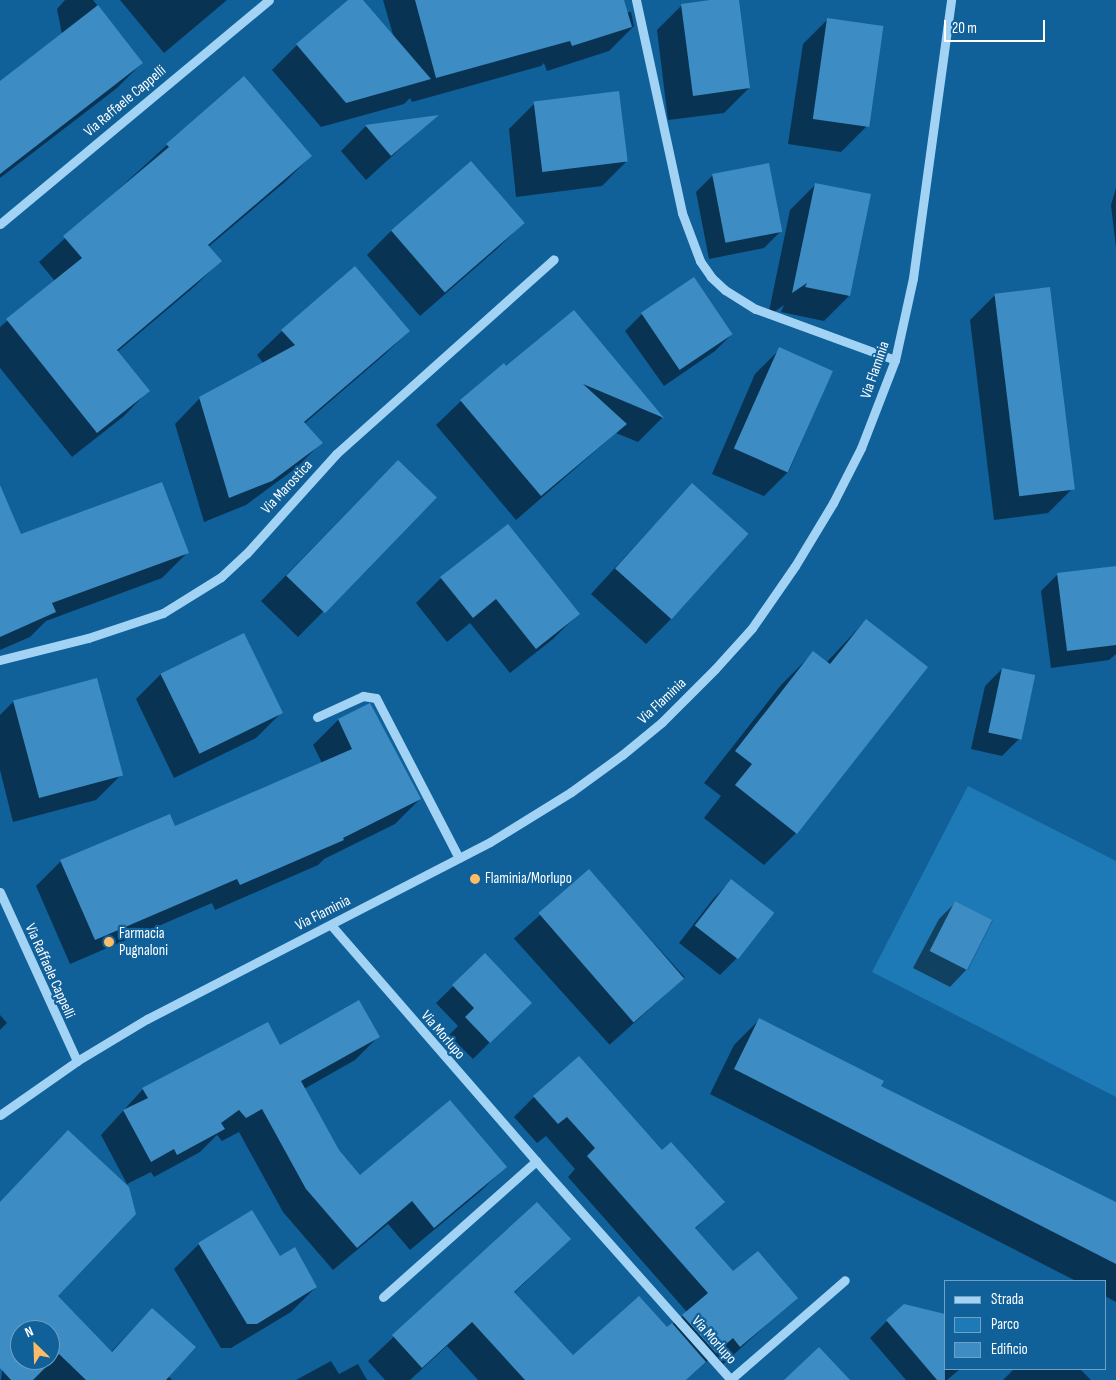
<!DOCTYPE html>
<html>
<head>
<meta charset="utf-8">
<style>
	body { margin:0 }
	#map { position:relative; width:1116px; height:1380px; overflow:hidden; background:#10609a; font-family:"Sofia Sans Condensed",sans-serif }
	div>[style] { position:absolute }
	.green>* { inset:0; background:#1e7ab7 }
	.shadow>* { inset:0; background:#0007; transform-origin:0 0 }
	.building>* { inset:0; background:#3d8cc3; transform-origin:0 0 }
	.minor>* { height:9px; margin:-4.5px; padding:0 4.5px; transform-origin:4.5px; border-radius:4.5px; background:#a2d3f5 }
	.dots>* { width:14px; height:14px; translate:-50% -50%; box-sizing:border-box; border:2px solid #10609a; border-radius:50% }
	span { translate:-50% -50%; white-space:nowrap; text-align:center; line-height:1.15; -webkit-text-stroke:4.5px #10609a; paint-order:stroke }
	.street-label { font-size:15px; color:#fff }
	.poi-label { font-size:15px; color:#fff }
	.left { translate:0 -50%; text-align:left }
	.legend { position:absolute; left:944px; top:1280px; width:162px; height:90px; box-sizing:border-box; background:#10609a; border:1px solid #70a0c2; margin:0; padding:6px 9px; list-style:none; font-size:15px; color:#fff }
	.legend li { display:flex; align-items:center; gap:10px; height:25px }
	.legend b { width:25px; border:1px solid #70a0c2 }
	.north { position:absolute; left:10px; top:1320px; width:50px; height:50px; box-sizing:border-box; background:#10609a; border:1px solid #70a0c2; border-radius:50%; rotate:336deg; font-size:14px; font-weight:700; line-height:20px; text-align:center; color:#fff }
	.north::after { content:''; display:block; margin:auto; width:18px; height:22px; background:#ffbc66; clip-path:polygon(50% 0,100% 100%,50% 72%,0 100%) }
	.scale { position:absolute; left:944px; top:20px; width:101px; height:22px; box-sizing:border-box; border:2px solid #fff; border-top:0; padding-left:6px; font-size:15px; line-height:18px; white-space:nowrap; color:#fff; -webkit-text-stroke:4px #10609a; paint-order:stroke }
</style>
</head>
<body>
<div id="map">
	<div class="green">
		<div style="clip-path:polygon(evenodd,968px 786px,1116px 861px,1116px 1097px,872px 972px,968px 786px,955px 901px,993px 920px,968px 970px,930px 951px,955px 901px)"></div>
	</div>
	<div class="shadow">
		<div style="clip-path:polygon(65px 0,93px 0,142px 63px,117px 88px,0 178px,0 82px,62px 34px,57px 9px)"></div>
		<div style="clip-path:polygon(120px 0,227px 0,164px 53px)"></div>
		<div style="clip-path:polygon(350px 0,361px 0,394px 38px,383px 0,611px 0,594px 17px,631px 12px,634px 26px,609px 51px,547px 71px,544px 63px,541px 66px,412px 102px,410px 98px,404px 104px,321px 127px,272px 70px,297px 45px)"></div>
		<div style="clip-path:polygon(719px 0,738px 0,749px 88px,724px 113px,668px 120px,657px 30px,682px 5px)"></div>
		<div style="clip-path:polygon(828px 19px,866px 127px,841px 152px,788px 144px,803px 44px)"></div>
		<div style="clip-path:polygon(534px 104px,627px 161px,602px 186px,516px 197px,509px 129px)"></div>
		<div style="clip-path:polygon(435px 117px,366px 180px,341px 151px,366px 126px)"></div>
		<div style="clip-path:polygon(167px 145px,311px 156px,286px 181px,208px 247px,220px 261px,195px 286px,117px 352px,148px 391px,124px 416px,72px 457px,0 368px,0 327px,55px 281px,39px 262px)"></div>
		<div style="clip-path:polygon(713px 175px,781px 231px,764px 248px,709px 259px,696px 192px)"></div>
		<div style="clip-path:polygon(815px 185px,849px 296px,824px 321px,781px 312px,784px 305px,768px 316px,790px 210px)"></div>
		<div style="clip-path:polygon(1116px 188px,1116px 248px,1111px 205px)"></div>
		<div style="clip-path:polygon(523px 223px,498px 248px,420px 316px,367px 255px,392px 230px)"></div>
		<div style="clip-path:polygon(995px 295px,1073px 488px,1048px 513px,994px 520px,970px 320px)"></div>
		<div style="clip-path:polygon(574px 312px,662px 418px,638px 442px,616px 433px,516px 520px,436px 425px,461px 401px,506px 368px)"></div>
		<div style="clip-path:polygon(642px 314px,732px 334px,715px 351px,664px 386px,625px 331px)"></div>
		<div style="clip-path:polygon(282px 331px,409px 331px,384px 355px,304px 424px,321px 443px,296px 468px,246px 505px,204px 522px,175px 424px,200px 398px,264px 364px,257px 355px)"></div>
		<div style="clip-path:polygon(780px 349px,832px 371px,789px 471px,764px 496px,712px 474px,755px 374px)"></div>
		<div style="clip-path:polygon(692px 484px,671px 619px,646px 644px,591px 594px)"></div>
		<div style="clip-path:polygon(373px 486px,435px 498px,298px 637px,261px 601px)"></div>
		<div style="clip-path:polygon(0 512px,21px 535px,187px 553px,162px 578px,46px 621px,30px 637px,0 650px)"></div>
		<div style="clip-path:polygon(1116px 567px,1116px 654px,1109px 660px,1051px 668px,1041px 591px,1058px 574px)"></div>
		<div style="clip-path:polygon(441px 578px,578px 614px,553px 639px,510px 673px,470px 623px,447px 642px,416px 603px)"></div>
		<div style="clip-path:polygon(866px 620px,796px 833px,764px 865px,704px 818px,721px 796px,704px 783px,781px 685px,813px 653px,826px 663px)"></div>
		<div style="clip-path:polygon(1002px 669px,1019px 739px,1002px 756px,971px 749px,985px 686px)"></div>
		<div style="clip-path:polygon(161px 674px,281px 713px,256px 738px,174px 778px,136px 699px)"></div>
		<div style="clip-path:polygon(14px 701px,121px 775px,96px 800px,13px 822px,0 770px,0 715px)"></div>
		<div style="clip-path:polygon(370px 705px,420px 799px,395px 824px,324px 859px,318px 865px,215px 910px,212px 903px,70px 964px,36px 886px,61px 861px,174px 827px,322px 763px,313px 745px,338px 720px)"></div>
		<div style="left:589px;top:871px;width:143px;height:101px;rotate:48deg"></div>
		<div style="clip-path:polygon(731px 881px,772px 913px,737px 958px,720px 975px,679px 943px,714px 898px)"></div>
		<div style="clip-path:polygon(956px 902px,992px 921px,966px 970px,950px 987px,913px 968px,939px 919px)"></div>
		<div style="clip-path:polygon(485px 955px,513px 1019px,473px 1059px,449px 1035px,458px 1026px,436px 1003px)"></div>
		<div style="clip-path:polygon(0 1015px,7px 1023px,0 1030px)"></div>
		<div style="clip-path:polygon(759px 1020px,880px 1086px,1116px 1204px,1116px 1302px,1105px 1296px,1105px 1281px,1076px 1281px,710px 1094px,734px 1045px)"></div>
		<div style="clip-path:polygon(378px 1037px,355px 1060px,304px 1089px,338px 1151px,360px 1176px,505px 1167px,482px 1190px,410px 1250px,388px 1224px,333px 1270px,283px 1212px,239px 1132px,222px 1141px,217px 1135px,200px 1152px,154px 1177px,151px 1172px,127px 1184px,101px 1135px,143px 1089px,280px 1046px)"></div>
		<div style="clip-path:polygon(534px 1097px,662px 1152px,723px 1202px,695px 1229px,733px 1273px,796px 1298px,720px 1367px,712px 1357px,686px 1380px,478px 1380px,447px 1346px,410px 1380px,385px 1380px,368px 1361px,537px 1203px,570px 1239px,514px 1293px,573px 1357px,667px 1329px,687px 1312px,568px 1177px,575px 1169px,546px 1136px,537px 1143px,514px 1117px)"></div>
		<div style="clip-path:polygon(evenodd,0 1203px,56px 1296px,111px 1352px,152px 1309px,168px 1376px,172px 1380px,1px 1380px,7px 1326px,0 1325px,0 1203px,20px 1330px,50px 1330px,50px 1360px,20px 1360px,20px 1330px)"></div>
		<div style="clip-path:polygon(199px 1244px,279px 1258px,316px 1287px,291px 1312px,231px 1348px,221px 1348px,174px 1269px)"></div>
		<div style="clip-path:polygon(887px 1321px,945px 1369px,960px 1369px,947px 1380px,906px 1380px,870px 1338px)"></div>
		<div style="clip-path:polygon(331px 1361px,339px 1374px,358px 1364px,367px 1380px,296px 1380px)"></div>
		<div style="clip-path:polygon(1014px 1369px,1080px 1369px,1091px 1380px,1003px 1380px)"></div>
	</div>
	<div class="building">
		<div style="clip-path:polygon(348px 0,363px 0,431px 79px,346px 103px,296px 44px)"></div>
		<div style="clip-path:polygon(415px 0,624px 0,632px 27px,572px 46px,570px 41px,436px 78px)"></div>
		<div style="clip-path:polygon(710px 0,739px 0,750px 88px,693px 96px,681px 4px)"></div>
		<div style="clip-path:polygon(98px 5px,143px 63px,0 174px,0 81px)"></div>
		<div style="left:827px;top:18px;width:57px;height:102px;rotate:8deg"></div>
		<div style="clip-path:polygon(244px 76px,312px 156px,208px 245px,222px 261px,117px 350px,150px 391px,97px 433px,6px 319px,82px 258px,63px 236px,169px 147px,166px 144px)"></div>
		<div style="left:619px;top:91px;width:71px;height:86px;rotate:83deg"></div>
		<div style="clip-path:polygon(439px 115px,391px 156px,365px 125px,394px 121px)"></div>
		<div style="left:471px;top:161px;width:82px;height:106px;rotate:49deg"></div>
		<div style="left:769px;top:163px;width:70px;height:58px;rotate:79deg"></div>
		<div style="clip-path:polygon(815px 183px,871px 194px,850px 296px,805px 287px,807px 283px,792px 293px)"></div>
		<div style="clip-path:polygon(355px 266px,410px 331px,304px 422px,323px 443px,272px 481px,229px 498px,199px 397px,295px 345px,281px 330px)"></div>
		<div style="left:694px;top:277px;width:69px;height:64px;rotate:56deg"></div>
		<div style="left:1050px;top:287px;width:204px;height:56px;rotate:83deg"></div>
		<div style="clip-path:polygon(574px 310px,664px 418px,583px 384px,627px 424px,541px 496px,460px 400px,504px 363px,506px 366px)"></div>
		<div style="left:779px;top:347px;width:59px;height:111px;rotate:24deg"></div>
		<div style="left:398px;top:460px;width:54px;height:161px;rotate:44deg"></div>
		<div style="clip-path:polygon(162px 482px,189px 553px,52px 603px,56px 612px,0 637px,0 485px,21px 534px)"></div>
		<div style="left:692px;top:483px;width:76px;height:115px;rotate:42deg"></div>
		<div style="clip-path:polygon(508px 524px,580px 614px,536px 649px,496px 599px,473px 618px,440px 577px)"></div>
		<div style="clip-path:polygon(1116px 566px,1116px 645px,1067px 651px,1057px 573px)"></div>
		<div style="clip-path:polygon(866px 619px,928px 667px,797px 834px,735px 785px,752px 764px,735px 751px,813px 651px,830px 664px)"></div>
		<div style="left:244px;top:633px;width:89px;height:93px;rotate:64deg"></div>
		<div style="left:1002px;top:668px;width:34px;height:66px;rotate:12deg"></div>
		<div style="left:97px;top:678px;width:101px;height:87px;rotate:75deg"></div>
		<div style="clip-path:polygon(370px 703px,421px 799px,343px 838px,344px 840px,240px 885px,237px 879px,95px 940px,60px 860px,170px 814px,175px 826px,352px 749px,338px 719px)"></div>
		<div style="left:589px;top:869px;width:145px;height:67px;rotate:49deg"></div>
		<div style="left:731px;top:879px;width:55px;height:59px;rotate:38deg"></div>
		<div style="left:955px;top:901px;width:42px;height:56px;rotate:27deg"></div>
		<div style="clip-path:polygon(485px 953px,532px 1003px,490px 1043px,465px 1017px,474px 1008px,452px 985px)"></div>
		<div style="clip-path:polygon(359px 1000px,380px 1037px,301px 1081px,339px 1150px,360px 1175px,450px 1100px,507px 1167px,434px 1228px,412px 1201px,357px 1248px,306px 1189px,262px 1109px,246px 1118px,239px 1110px,221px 1123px,225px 1129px,177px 1155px,174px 1149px,151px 1162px,123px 1110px,148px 1098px,142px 1088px,268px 1022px,280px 1045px)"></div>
		<div style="clip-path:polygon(759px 1018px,884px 1081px,881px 1086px,1116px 1202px,1116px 1264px,734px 1069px)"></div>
		<div style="clip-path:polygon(579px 1056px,662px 1150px,671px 1142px,725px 1202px,695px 1228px,733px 1271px,758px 1251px,798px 1298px,740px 1347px,733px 1338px,716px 1353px,682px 1315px,708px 1293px,587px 1156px,595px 1148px,567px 1117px,558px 1124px,533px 1096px)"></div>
		<div style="clip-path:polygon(evenodd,68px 1130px,129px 1187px,136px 1214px,58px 1296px,112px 1352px,152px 1308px,196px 1347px,166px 1380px,86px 1380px,59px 1354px,33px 1380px,11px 1380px,0 1368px,0 1202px,68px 1130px,20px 1330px,50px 1330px,50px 1360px,20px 1360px,20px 1330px)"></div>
		<div style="clip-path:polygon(537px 1202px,571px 1239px,514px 1292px,573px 1355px,639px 1296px,667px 1327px,672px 1323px,706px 1362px,686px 1380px,525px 1380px,472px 1322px,422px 1368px,392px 1335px)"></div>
		<div style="clip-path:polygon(252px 1210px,280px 1256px,295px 1247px,317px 1287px,257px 1324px,247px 1324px,198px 1243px)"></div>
		<div style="clip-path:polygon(904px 1304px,945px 1314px,945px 1380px,937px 1380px,886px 1320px)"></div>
		<div style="clip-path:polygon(819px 1347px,850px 1380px,784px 1380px)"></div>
	</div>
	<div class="minor">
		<div style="left:636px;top:0;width:218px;rotate:77.8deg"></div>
		<div style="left:682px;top:213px;width:51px;rotate:69.4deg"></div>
		<div style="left:700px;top:261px;width:19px;rotate:55deg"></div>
		<div style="left:711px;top:277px;width:19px;rotate:43deg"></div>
		<div style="left:725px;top:290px;width:36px;rotate:32deg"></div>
		<div style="left:756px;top:309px;width:148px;rotate:20.1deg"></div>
		<div style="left:0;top:224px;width:350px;rotate:-39.8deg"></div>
		<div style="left:0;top:660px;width:91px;rotate:-14deg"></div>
		<div style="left:88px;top:638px;width:79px;rotate:-18.4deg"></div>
		<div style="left:163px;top:613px;width:68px;rotate:-31.8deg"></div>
		<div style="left:221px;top:577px;width:34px;rotate:-43deg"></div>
		<div style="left:246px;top:554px;width:135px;rotate:-48deg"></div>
		<div style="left:336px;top:454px;width:292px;rotate:-41.8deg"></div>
		<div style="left:317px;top:717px;width:51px;rotate:-24.5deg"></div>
		<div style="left:363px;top:696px;width:13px;rotate:9deg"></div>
		<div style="left:376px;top:698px;width:180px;rotate:62.6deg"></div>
		<div style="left:0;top:892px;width:186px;rotate:65.5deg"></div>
		<div style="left:331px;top:925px;width:313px;rotate:49deg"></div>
		<div style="left:536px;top:1161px;width:293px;rotate:48.3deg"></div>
		<div style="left:0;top:1115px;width:94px;rotate:-35deg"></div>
		<div style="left:77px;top:1061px;width:82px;rotate:-31deg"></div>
		<div style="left:147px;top:1019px;width:386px;rotate:-27.3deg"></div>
		<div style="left:490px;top:842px;width:95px;rotate:-31.7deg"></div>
		<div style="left:571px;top:792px;width:63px;rotate:-36deg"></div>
		<div style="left:622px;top:755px;width:52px;rotate:-39.5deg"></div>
		<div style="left:662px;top:722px;width:75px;rotate:-45deg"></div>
		<div style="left:715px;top:669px;width:55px;rotate:-47.9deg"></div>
		<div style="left:752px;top:628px;width:75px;rotate:-55.3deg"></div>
		<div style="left:795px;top:566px;width:74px;rotate:-58.9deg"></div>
		<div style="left:833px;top:503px;width:62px;rotate:-63deg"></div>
		<div style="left:861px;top:448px;width:94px;rotate:-68.9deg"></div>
		<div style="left:895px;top:360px;width:84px;rotate:-77.6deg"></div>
		<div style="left:913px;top:278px;width:281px;rotate:-82.2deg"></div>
		<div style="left:383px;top:1297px;width:205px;rotate:-41.6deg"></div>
		<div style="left:730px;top:1380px;width:152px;rotate:-41deg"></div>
	</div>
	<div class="dots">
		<div style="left:475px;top:879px;background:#ffbc66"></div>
		<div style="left:109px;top:942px;background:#ffbc66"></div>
	</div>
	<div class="street-label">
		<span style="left:125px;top:101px;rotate:-40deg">Via Raffaele Cappelli</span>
		<span style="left:875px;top:370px;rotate:-71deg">Via Flaminia</span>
		<span style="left:287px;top:487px;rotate:-47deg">Via Marostica</span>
		<span style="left:662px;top:701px;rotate:-43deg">Via Flaminia</span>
		<span style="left:323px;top:913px;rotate:-27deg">Via Flaminia</span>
		<span style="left:50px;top:971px;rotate:66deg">Via Raffaele Cappelli</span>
		<span style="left:443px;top:1035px;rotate:49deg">Via Morlupo</span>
		<span style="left:714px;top:1340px;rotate:48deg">Via Morlupo</span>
	</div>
	<div class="poi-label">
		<span class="left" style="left:485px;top:879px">Flaminia/Morlupo</span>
		<span class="left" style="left:119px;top:942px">Farmacia<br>Pugnaloni</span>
	</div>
	<ul class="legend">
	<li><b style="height:6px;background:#a2d3f5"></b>Strada</li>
	<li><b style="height:14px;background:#1e7ab7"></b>Parco</li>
	<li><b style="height:14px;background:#3d8cc3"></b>Edificio</li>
	</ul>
	<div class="north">N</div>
	<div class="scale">20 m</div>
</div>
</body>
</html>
